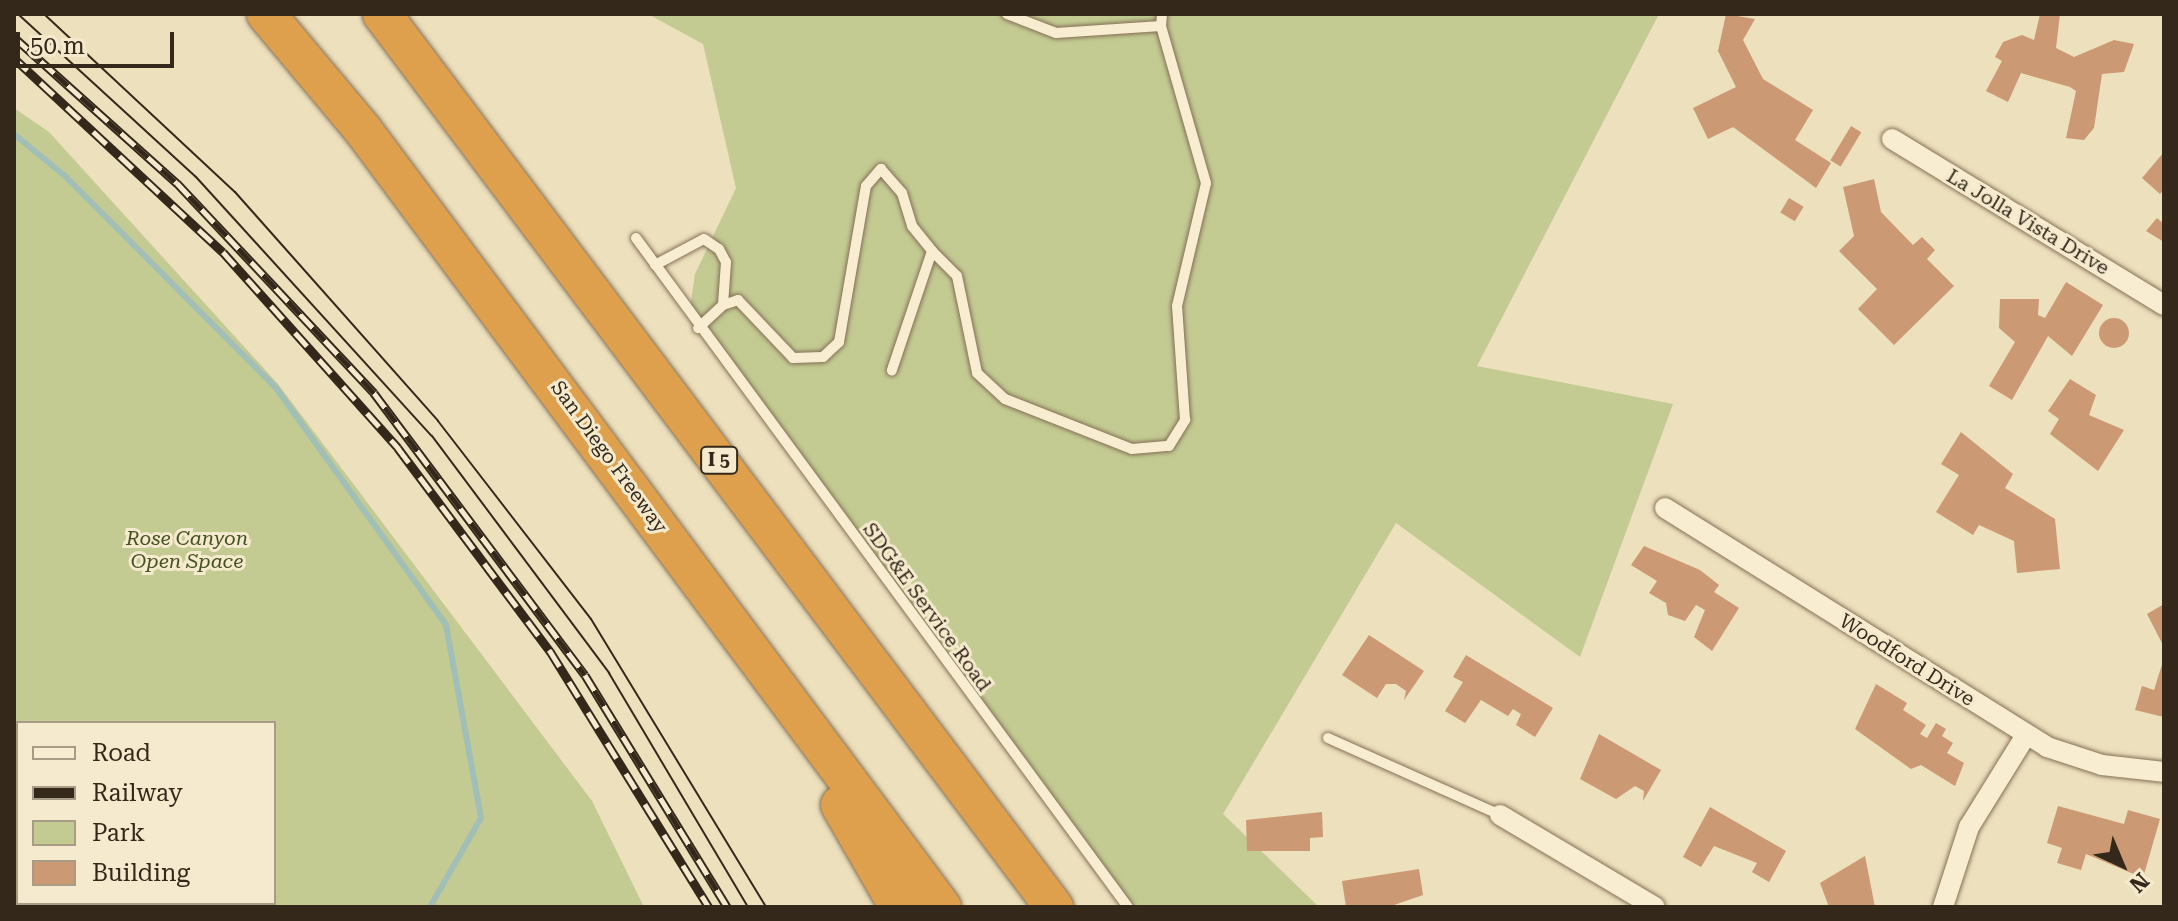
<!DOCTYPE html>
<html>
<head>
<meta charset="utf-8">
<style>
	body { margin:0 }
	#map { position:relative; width:2178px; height:921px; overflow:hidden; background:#ede0bd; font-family:"Roboto Serif",serif }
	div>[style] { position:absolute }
	.green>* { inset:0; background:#c3cb92 }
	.stream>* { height:6px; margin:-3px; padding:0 3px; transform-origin:3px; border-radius:3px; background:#a1bfb6 }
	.building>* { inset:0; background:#cb9973; transform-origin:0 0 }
	.round { border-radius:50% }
	.roads { filter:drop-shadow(0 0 2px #857057) drop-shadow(0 0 2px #857057) }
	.lane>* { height:10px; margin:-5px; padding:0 5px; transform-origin:5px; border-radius:5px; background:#f8edd0 }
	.street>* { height:20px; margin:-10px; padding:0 10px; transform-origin:10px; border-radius:10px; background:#f8edd0 }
	.highway>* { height:38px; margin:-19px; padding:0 19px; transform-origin:19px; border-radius:19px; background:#dea04d }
	.tram>* { height:2px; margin:-1px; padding:0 1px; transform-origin:1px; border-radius:1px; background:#34281b }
	.rail>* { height:9px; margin-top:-4.5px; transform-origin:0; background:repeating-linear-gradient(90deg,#f5eacd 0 18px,#34281b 0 36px); box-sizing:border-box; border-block:2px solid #34281b }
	span { translate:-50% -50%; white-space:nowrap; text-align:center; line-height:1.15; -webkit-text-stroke:6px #f5eacd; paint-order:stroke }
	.shield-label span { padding:2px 6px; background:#f5eacd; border:2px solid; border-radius:6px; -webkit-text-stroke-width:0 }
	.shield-label { font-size:18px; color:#34281b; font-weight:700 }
	.street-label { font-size:20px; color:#34281b }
	.park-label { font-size:20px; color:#445122; font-style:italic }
	.frame { position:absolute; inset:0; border:16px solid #34281b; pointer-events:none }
	.legend { position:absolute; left:16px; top:721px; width:260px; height:184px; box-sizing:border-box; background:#f5eacd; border:2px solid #a89c86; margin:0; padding:10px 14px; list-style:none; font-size:24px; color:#34281b }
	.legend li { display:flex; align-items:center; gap:16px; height:40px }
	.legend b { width:40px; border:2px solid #a89c86 }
	.north { position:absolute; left:2082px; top:825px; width:80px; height:80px; -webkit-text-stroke:6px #f5eacd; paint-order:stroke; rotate:136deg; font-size:22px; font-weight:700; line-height:32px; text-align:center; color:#34281b }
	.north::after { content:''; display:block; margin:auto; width:28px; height:36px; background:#34281b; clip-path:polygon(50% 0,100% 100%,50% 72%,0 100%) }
	.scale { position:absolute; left:16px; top:32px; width:158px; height:36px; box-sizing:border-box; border:4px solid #34281b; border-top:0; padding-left:10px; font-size:24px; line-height:28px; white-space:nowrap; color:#34281b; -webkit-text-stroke:6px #f5eacd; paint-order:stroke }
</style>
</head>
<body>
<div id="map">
	<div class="green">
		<div style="clip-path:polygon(648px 14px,1659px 14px,1477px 366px,1673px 404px,1580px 657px,1396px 523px,1223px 814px,1319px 907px,1134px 907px,689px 315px,695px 274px,736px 188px,703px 44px)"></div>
		<div style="clip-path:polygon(evenodd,14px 108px,49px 132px,278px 384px,592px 801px,644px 907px,14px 907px,14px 108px,18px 723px,274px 723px,274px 903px,18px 903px,18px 723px)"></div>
	</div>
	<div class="stream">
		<div style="left:14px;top:134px;width:66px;rotate:39.5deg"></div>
		<div style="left:65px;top:176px;width:299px;rotate:45.1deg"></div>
		<div style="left:276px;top:388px;width:292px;rotate:54.3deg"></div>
		<div style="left:446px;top:625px;width:196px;rotate:79.7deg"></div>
		<div style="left:481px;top:818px;width:103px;rotate:119.8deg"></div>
	</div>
	<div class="building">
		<div style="clip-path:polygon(1726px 14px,1755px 19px,1743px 40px,1763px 79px,1813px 110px,1795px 140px,1831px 163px,1816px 188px,1733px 127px,1708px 139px,1693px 108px,1736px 87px,1718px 51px)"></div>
		<div style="clip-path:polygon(2040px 14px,2060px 14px,2056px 48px,2074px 57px,2114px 40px,2134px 44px,2124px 72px,2102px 74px,2094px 128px,2084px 140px,2066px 138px,2076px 91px,2070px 87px,2021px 73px,2008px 102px,1986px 91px,2002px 61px,1995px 57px,2003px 42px,2022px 35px,2034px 40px)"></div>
		<div style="left:1851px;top:126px;width:12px;height:40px;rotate:31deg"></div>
		<div style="clip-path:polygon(2164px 152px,2164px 189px,2160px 194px,2142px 178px)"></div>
		<div style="clip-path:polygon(1874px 179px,1881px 212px,1913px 245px,1922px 237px,1935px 250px,1927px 259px,1954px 286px,1894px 345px,1858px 309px,1877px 289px,1839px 251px,1854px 236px,1843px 187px)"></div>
		<div style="left:1789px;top:198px;width:17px;height:17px;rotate:31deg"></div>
		<div style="clip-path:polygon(2157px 218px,2164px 224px,2164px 242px,2146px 231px)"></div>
		<div style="clip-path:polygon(2066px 282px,2103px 305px,2072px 356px,2048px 336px,2012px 400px,1989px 386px,2015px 342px,1999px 328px,2000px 299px,2039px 299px,2038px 315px,2045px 318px)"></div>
		<div class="round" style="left:2099px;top:318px;width:30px;height:30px"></div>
		<div style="clip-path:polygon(2070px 379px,2096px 395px,2089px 415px,2124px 430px,2098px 471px,2050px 434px,2059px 419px,2048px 411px)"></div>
		<div style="clip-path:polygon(1961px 432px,2013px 474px,2005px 488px,2055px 519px,2060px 569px,2017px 573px,2014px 541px,1979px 525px,1973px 535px,1936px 512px,1959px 475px,1941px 464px)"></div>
		<div style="clip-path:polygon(1644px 546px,1700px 570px,1719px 585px,1714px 592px,1739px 608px,1712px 651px,1694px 637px,1705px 610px,1696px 605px,1685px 621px,1668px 615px,1666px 603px,1649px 593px,1657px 581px,1631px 565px)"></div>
		<div style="clip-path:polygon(2164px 604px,2164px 647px,2147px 614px)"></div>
		<div style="clip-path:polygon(1369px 635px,1424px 671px,1404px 700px,1406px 691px,1396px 684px,1386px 684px,1377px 698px,1342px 675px)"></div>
		<div style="clip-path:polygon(1466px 655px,1553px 708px,1535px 737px,1516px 725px,1521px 714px,1513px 709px,1508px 716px,1481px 700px,1465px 723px,1445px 711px,1463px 682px,1453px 677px)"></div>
		<div style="clip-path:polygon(2164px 658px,2164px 717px,2135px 710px,2142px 686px,2154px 690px)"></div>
		<div style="clip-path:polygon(1876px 684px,1907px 703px,1903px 710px,1926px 725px,1920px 734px,1927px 738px,1936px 723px,1946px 729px,1942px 736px,1953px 743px,1947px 753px,1964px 763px,1955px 786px,1921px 765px,1911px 769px,1855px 729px)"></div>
		<div style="clip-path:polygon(1599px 734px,1661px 770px,1643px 801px,1644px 791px,1635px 786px,1616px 799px,1580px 779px)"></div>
		<div style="clip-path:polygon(2058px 806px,2124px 824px,2128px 810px,2160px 819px,2143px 878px,2086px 854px,2081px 870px,2057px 863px,2062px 848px,2047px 843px)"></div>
		<div style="clip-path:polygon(1710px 807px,1786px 851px,1769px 882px,1752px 872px,1757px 863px,1714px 846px,1701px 867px,1683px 857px)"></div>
		<div style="clip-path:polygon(1322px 812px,1323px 837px,1310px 838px,1310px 851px,1247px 851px,1246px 820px)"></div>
		<div style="clip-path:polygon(1865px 856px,1875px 907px,1829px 907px,1820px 883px)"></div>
		<div style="clip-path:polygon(1419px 869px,1423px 895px,1394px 905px,1346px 907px,1342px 881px)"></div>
	</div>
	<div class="roads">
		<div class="lane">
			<div style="left:1161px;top:26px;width:12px;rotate:-85deg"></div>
			<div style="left:636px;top:238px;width:830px;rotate:53.67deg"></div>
			<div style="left:932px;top:251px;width:35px;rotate:45deg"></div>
			<div style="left:957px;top:276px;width:99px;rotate:78.3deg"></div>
			<div style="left:977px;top:373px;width:38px;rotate:43deg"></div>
			<div style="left:1005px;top:399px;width:136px;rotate:21.5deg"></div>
			<div style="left:1132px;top:449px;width:37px;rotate:-5deg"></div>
			<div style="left:1169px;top:446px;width:31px;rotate:-58deg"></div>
			<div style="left:1185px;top:420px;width:114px;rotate:-94deg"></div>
			<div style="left:1177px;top:306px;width:126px;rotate:-76.7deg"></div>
			<div style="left:1206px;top:183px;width:163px;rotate:-106deg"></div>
			<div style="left:1161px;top:26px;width:105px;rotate:176.2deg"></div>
			<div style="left:1056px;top:33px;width:53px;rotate:-158.8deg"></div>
			<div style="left:655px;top:265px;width:55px;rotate:-28deg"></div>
			<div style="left:704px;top:239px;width:18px;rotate:34deg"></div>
			<div style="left:719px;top:249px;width:15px;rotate:62deg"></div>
			<div style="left:726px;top:262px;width:43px;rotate:94deg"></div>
			<div style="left:723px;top:305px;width:34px;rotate:137deg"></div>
			<div style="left:723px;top:305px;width:16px;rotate:-18deg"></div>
			<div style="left:738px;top:300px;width:80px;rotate:46.5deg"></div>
			<div style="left:793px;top:358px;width:30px;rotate:-2deg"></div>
			<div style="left:823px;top:357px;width:22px;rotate:-43deg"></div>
			<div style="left:839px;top:342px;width:158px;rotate:-80.2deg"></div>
			<div style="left:866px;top:186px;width:23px;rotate:-49deg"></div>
			<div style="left:881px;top:169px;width:32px;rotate:49deg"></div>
			<div style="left:902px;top:193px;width:34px;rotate:73deg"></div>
			<div style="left:912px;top:226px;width:32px;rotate:51deg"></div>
			<div style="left:932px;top:251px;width:126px;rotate:108.6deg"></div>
			<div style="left:1328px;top:738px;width:188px;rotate:24.1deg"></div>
		</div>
		<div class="street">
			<div style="left:1892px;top:139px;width:319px;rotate:31.4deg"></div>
			<div style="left:1665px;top:508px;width:451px;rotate:32deg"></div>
			<div style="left:2047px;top:747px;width:58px;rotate:18.1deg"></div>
			<div style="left:2102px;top:765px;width:62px;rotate:6.4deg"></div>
			<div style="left:1500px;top:815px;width:180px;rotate:30.7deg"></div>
			<div style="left:1943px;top:907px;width:84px;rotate:-72deg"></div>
			<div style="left:1969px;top:827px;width:108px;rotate:-58.2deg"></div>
		</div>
		<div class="highway">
			<div style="left:266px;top:14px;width:151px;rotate:50.1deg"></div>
			<div style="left:363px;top:130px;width:969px;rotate:53.31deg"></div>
			<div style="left:382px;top:14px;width:1118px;rotate:53.04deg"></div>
			<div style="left:840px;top:805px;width:118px;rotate:60deg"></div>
		</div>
	</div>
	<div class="tram">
		<div style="left:18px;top:14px;width:241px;rotate:42.5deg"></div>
		<div style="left:196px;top:177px;width:350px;rotate:47.7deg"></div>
		<div style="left:432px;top:436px;width:296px;rotate:53.2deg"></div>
		<div style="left:609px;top:673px;width:272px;rotate:59.3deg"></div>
		<div style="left:44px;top:14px;width:261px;rotate:43deg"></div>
		<div style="left:235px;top:192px;width:306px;rotate:48.4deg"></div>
		<div style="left:438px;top:421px;width:250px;rotate:52.3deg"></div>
		<div style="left:591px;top:619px;width:337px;rotate:58.7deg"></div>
	</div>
	<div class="rail">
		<div style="left:14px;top:37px;width:219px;rotate:41.9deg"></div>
		<div style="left:177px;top:183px;width:288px;rotate:46.8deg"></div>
		<div style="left:374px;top:393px;width:352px;rotate:53.2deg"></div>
		<div style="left:585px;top:675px;width:272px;rotate:58.5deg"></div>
		<div style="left:14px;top:58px;width:285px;rotate:42.9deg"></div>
		<div style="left:223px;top:252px;width:263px;rotate:48.2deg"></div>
		<div style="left:398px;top:448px;width:254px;rotate:53.2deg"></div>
		<div style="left:550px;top:651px;width:301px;rotate:58.2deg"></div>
	</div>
	<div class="shield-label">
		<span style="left:719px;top:460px">I 5</span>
	</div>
	<div class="street-label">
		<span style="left:2028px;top:222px;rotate:31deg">La Jolla Vista Drive</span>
		<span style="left:609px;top:457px;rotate:54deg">San Diego Freeway</span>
		<span style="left:927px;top:607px;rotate:54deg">SDG&amp;E Service Road</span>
		<span style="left:1907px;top:660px;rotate:32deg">Woodford Drive</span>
	</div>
	<div class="park-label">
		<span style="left:187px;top:550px">Rose Canyon<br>Open Space</span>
	</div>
	<div class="frame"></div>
	<ul class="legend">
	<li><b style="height:10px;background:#f8edd0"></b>Road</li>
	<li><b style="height:10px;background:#34281b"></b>Railway</li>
	<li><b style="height:22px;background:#c3cb92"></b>Park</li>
	<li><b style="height:22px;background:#cb9973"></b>Building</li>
	</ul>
	<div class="north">N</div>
	<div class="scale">50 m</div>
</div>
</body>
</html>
